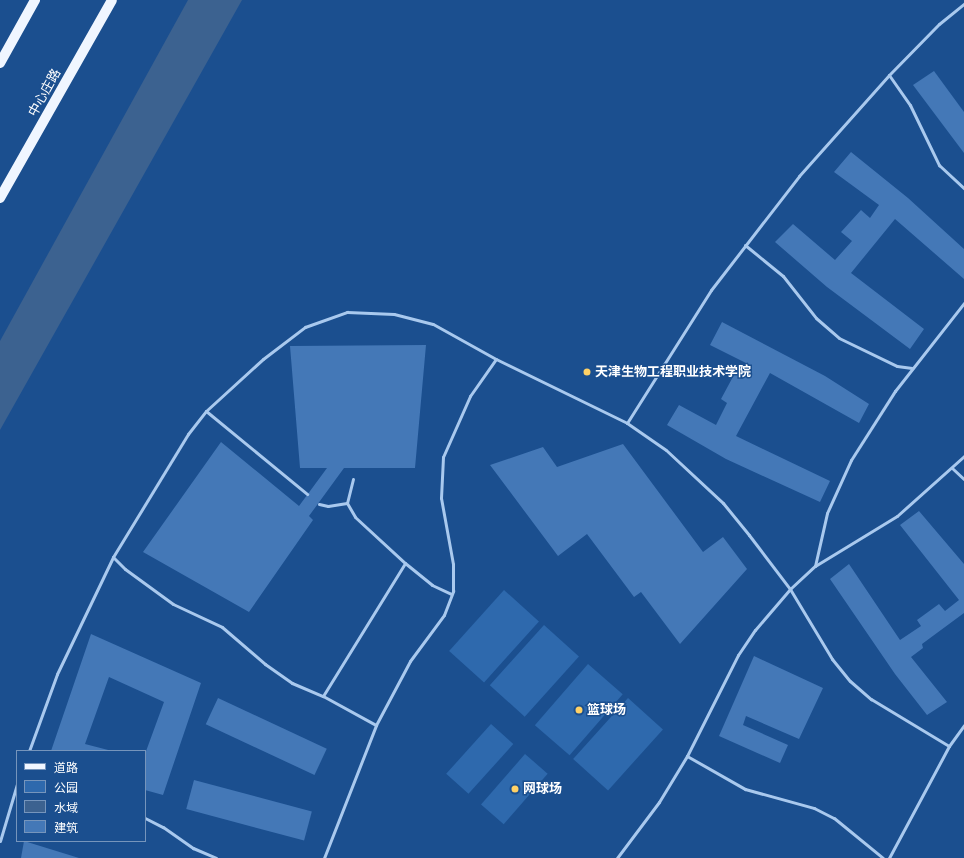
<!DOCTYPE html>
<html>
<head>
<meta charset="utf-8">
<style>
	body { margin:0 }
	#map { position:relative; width:964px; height:858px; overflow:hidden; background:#1b4f8f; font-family:"DejaVu Sans","Noto Sans SC",sans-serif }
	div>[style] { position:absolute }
	.green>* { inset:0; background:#2e69ad; transform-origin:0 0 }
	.water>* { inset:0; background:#3c6290 }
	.building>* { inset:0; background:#4478b7; transform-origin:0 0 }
	.lane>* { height:3px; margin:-1.5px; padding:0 1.5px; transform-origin:1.5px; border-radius:1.5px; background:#a9c9ee }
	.primary>* { height:10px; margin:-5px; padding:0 5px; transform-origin:5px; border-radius:5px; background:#f0f6ff }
	.dots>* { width:11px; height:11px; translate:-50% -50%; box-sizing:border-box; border:2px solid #1b4f8f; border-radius:50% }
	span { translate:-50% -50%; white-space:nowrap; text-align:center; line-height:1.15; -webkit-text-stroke:3px #1b4f8f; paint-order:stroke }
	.street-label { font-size:13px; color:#fff }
	.poi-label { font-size:13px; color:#fff; font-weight:700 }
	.left { translate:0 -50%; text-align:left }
	.legend { position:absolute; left:16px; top:750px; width:130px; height:92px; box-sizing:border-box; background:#1b4f8f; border:1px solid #7695bc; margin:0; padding:5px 7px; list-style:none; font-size:12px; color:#fff }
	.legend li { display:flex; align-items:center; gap:8px; height:20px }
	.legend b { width:20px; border:1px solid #7695bc }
</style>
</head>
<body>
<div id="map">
	<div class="green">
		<div style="left:504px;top:590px;width:47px;height:82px;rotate:42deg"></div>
		<div style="left:544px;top:625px;width:47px;height:81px;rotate:42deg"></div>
		<div style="left:588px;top:664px;width:46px;height:81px;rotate:41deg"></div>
		<div style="left:628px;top:698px;width:47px;height:82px;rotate:42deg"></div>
		<div style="left:491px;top:724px;width:30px;height:67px;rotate:42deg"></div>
		<div style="left:525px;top:754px;width:30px;height:67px;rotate:41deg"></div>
	</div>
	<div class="water">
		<div style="clip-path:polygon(188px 0,242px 0,0 430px,0 341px)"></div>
	</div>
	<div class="building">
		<div style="clip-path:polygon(934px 71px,964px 112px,964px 153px,913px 85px)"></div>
		<div style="clip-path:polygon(851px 152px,908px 198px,964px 249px,964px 279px,895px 219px,851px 273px,924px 329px,910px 349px,827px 287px,775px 242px,793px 224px,835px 260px,852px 241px,841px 232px,861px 210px,870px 218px,879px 205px,834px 172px)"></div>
		<div style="clip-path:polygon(722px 322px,825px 376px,869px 404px,859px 423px,770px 373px,736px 436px,830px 481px,820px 502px,726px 459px,667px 425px,679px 405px,716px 425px,727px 403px,721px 399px,735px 373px,744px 377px,750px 365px,710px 345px)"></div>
		<div style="clip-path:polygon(426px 345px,415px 468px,344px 468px,309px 516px,313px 520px,249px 612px,143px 552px,221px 442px,299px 506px,327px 468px,300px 468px,290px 346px)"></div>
		<div style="clip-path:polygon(623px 444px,703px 552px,723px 537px,747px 569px,680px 644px,641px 592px,634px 597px,587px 534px,558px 556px,490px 465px,543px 447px,557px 467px)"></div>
		<div style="clip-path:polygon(919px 511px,964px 564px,964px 613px,922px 644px,923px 648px,911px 657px,947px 702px,927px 715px,895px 674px,830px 579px,849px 564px,900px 640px,921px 626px,917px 620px,939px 604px,945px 611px,959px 600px,900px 525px)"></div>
		<div style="clip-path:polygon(91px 634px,201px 683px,163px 795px,145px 790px,145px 754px,164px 702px,109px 677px,85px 744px,112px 751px,51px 751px)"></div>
		<div style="clip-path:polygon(754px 656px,823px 688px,799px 739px,746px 716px,743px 725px,788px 745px,780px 763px,719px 736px)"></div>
		<div style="left:218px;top:698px;width:120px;height:29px;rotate:25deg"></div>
		<div style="left:194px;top:780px;width:122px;height:30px;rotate:15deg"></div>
		<div style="clip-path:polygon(24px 841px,79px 858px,21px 858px)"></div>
	</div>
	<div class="lane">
		<div style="left:889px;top:75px;width:37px;rotate:55deg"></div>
		<div style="left:910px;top:105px;width:67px;rotate:64.2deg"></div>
		<div style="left:939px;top:165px;width:34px;rotate:43deg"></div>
		<div style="left:745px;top:245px;width:49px;rotate:39.2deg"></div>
		<div style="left:783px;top:276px;width:53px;rotate:51.8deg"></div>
		<div style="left:816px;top:318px;width:30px;rotate:41deg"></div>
		<div style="left:839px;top:338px;width:64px;rotate:25.8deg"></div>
		<div style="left:897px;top:366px;width:15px;rotate:8deg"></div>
		<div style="left:206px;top:411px;width:131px;rotate:39.4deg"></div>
		<div style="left:627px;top:423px;width:157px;rotate:-57.7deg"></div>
		<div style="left:711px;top:290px;width:144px;rotate:-52.3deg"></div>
		<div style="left:799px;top:176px;width:135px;rotate:-48.3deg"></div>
		<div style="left:889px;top:75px;width:71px;rotate:-45.6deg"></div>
		<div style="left:939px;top:24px;width:32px;rotate:-39deg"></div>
		<div style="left:952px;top:468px;width:16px;rotate:43deg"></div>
		<div style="left:353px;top:479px;width:25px;rotate:104deg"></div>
		<div style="left:347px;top:503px;width:16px;rotate:60deg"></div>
		<div style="left:355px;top:517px;width:68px;rotate:42.6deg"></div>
		<div style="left:405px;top:563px;width:35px;rotate:39deg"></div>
		<div style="left:432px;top:585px;width:21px;rotate:25deg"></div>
		<div style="left:319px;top:504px;width:9px;rotate:13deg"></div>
		<div style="left:328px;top:506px;width:19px;rotate:-9deg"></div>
		<div style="left:113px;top:557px;width:17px;rotate:45deg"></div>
		<div style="left:125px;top:569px;width:59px;rotate:36.1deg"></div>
		<div style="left:173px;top:604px;width:54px;rotate:25.1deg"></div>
		<div style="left:222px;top:627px;width:57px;rotate:40.7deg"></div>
		<div style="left:265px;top:664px;width:33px;rotate:35deg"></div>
		<div style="left:292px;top:683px;width:34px;rotate:23deg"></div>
		<div style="left:323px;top:696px;width:60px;rotate:28.7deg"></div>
		<div style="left:815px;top:566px;width:54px;rotate:-77.2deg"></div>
		<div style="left:827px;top:513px;width:58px;rotate:-65.6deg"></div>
		<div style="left:851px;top:460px;width:82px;rotate:-57.5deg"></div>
		<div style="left:895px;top:391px;width:112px;rotate:-51.9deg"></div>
		<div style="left:323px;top:696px;width:156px;rotate:-58.3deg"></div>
		<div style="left:29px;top:751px;width:82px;rotate:-70deg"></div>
		<div style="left:57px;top:674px;width:130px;rotate:-64.4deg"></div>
		<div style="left:113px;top:557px;width:144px;rotate:-58.6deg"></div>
		<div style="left:188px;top:434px;width:29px;rotate:-52deg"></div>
		<div style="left:206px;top:411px;width:77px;rotate:-42.4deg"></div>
		<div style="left:263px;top:359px;width:53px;rotate:-37.3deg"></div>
		<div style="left:305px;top:327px;width:45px;rotate:-19.7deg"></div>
		<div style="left:347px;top:312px;width:47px;rotate:2.4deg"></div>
		<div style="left:394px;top:314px;width:40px;rotate:14.4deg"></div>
		<div style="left:433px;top:324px;width:72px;rotate:29.1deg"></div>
		<div style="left:496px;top:359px;width:146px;rotate:26deg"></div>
		<div style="left:627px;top:423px;width:47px;rotate:34.7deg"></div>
		<div style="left:666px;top:450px;width:78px;rotate:42.9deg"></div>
		<div style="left:723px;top:503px;width:41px;rotate:50.9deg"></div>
		<div style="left:749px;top:535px;width:68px;rotate:52.8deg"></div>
		<div style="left:790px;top:589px;width:82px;rotate:59deg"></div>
		<div style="left:832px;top:659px;width:28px;rotate:51deg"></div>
		<div style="left:850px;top:681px;width:28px;rotate:41deg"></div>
		<div style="left:871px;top:699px;width:91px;rotate:31.1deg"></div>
		<div style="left:687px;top:756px;width:67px;rotate:29.6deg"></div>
		<div style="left:745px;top:789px;width:72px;rotate:15.4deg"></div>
		<div style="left:814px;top:808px;width:22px;rotate:27deg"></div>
		<div style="left:834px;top:818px;width:63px;rotate:39.2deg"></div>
		<div style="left:145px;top:818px;width:20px;rotate:27deg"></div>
		<div style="left:163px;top:827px;width:37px;rotate:35deg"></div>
		<div style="left:193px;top:848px;width:25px;rotate:23deg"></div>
		<div style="left:0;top:841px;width:59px;rotate:-73.4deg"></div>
		<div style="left:324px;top:858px;width:143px;rotate:-68.6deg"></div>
		<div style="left:376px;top:725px;width:72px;rotate:-62deg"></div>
		<div style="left:410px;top:661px;width:57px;rotate:-53.5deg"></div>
		<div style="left:444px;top:615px;width:26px;rotate:-69deg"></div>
		<div style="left:453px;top:591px;width:27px;rotate:-90deg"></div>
		<div style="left:453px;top:564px;width:67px;rotate:-100.3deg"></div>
		<div style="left:441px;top:498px;width:41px;rotate:-87.2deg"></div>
		<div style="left:443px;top:457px;width:67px;rotate:-66.1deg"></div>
		<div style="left:470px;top:396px;width:45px;rotate:-54.9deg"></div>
		<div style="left:617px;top:858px;width:70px;rotate:-53.1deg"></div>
		<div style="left:659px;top:802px;width:54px;rotate:-58.7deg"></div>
		<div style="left:687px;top:756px;width:113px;rotate:-63.2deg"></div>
		<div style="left:738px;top:655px;width:30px;rotate:-56deg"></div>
		<div style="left:755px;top:630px;width:54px;rotate:-49.5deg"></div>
		<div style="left:790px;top:589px;width:34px;rotate:-43deg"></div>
		<div style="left:815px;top:566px;width:96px;rotate:-31.4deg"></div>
		<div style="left:897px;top:516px;width:90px;rotate:-41.8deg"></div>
		<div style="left:889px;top:858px;width:127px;rotate:-61.8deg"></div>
		<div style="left:949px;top:746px;width:26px;rotate:-54deg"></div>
	</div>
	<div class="primary">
		<div style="left:0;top:63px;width:72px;rotate:-60.9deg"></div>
		<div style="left:0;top:198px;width:227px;rotate:-60.5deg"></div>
	</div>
	<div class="dots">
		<div style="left:587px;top:372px;background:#ffd166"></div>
		<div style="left:579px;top:710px;background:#ffd166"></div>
		<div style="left:515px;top:789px;background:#ffd166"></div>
	</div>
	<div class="street-label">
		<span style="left:45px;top:93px;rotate:-61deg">中心庄路</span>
	</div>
	<div class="poi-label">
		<span class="left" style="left:595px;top:372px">天津生物工程职业技术学院</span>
		<span class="left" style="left:587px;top:710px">篮球场</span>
		<span class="left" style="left:523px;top:789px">网球场</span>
	</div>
	<ul class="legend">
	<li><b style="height:5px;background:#f0f6ff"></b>道路</li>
	<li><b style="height:11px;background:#2e69ad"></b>公园</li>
	<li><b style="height:11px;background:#3c6290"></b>水域</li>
	<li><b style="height:11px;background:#4478b7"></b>建筑</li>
	</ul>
</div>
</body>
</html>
